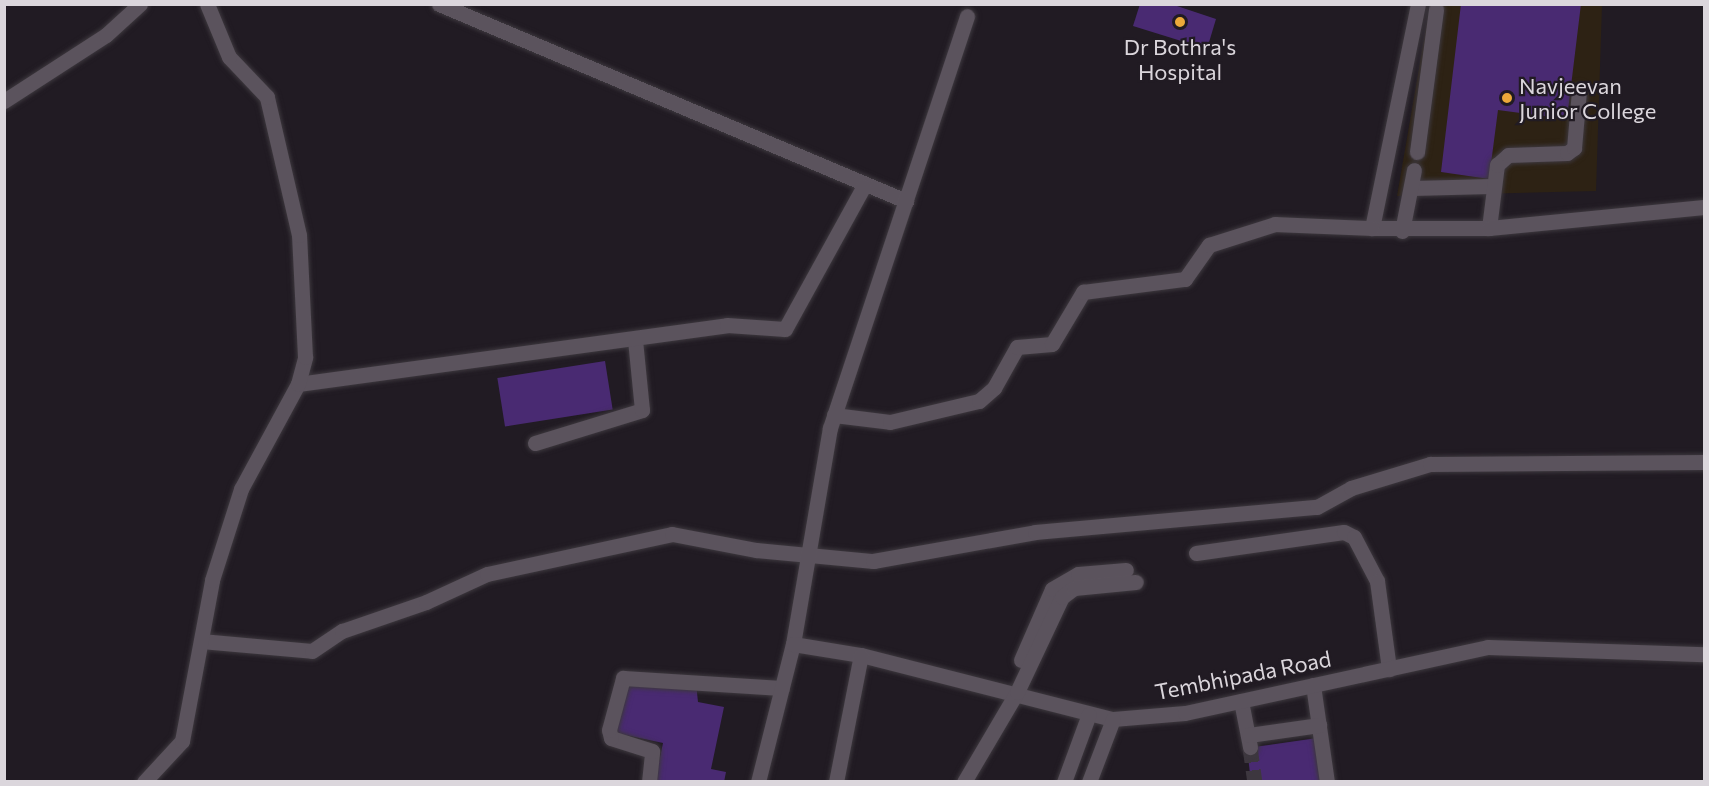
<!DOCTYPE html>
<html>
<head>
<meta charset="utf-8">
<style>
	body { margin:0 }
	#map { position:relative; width:1709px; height:786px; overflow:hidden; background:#211b23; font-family:Commissioner,sans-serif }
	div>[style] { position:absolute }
	.education>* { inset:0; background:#2d2214 }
	.building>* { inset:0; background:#492a72; transform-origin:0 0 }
	.street-tunnel>* { height:15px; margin-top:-7.5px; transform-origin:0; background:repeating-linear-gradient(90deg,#3d373f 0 15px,transparent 0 23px) }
	.roads { filter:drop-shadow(0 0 2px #3d383e) drop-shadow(0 0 2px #3d383e) }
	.lane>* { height:15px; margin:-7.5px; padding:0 7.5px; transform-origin:7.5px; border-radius:7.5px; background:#5b535d }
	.street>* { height:15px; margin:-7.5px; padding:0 7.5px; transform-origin:7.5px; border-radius:7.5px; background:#5b535d }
	.dots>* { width:16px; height:16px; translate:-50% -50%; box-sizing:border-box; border:3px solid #211b23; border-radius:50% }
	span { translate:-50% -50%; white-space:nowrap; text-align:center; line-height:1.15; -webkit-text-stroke:4.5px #211b23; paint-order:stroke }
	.poi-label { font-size:22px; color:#dbd6dc }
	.left { translate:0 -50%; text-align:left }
	.street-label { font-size:22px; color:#dbd6dc }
	.frame { position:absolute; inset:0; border:6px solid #dbd6dc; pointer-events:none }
</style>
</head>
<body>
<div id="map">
	<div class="education">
		<div style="clip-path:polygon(1430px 5px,1602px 5px,1596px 191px,1397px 196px)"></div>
	</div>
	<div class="building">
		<div style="clip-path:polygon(1140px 4px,1171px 4px,1216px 19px,1207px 49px,1133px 26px)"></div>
		<div style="clip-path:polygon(1461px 4px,1581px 4px,1567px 119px,1498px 110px,1489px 179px,1441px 172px)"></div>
		<div style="left:605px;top:361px;width:49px;height:109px;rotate:81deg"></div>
		<div style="clip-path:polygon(672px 680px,696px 683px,698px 702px,724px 707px,711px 769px,726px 772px,724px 782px,655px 782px,663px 743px,616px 733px,627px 682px,657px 688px)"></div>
		<div style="clip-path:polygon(1317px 738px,1323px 782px,1251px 782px,1247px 748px)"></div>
	</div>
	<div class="street-tunnel">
		<div style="left:1250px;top:747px;width:35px;rotate:82deg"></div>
	</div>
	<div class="roads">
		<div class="lane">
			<div style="left:1417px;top:152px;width:144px;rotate:-82.4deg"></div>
			<div style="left:1412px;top:188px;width:79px;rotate:-1.5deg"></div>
			<div style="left:1489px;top:228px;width:64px;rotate:-82.8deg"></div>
			<div style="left:1497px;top:165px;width:15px;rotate:-42deg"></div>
			<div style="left:1508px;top:155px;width:59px;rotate:-1.9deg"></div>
			<div style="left:1567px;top:153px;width:9px;rotate:-36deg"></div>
			<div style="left:1574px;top:148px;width:57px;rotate:-85deg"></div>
			<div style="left:1402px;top:231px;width:62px;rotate:-78.9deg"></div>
			<div style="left:535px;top:443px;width:112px;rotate:-17.1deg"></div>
			<div style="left:642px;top:410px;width:70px;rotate:-95.7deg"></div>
		</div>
		<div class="street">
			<div style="left:439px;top:4px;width:507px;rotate:22.87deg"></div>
			<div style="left:1418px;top:4px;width:229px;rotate:101.6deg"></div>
			<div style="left:1372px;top:228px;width:117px"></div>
			<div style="left:1489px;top:228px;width:216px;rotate:-5.6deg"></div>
			<div style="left:4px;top:101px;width:121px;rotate:-32.9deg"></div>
			<div style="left:106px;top:35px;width:46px;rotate:-42.4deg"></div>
			<div style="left:298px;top:384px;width:433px;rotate:-7.8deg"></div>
			<div style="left:727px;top:325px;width:58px;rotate:3.9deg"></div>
			<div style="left:785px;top:329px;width:163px;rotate:-61.1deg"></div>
			<div style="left:834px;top:415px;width:56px;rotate:7.1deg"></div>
			<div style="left:890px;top:422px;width:91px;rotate:-13.3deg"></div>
			<div style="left:979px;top:401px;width:20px;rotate:-41deg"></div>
			<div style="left:994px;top:388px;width:47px;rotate:-60.7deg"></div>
			<div style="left:1017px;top:347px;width:35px;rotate:-5deg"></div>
			<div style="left:1052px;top:344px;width:61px;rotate:-59.2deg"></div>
			<div style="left:1083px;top:292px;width:103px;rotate:-7.3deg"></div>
			<div style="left:1185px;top:279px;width:42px;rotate:-54.8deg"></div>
			<div style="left:1209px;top:245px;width:69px;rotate:-17.7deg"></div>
			<div style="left:1275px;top:224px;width:97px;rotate:2.4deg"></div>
			<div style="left:1196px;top:553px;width:149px;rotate:-8.1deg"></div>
			<div style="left:1344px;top:532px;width:11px;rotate:27deg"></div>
			<div style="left:1354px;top:537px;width:50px;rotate:62.4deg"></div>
			<div style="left:1377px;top:581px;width:89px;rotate:82.2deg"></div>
			<div style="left:201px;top:641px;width:111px;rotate:5.1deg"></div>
			<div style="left:312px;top:651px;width:36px;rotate:-34deg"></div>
			<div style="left:342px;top:631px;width:89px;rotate:-19deg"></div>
			<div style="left:426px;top:602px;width:67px;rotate:-24.7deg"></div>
			<div style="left:487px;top:574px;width:189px;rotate:-12.2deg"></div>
			<div style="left:672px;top:534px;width:86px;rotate:10.8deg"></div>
			<div style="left:756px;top:550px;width:118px;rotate:5.4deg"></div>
			<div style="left:873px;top:561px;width:165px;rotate:-10.1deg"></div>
			<div style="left:1035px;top:532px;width:283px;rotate:-5.1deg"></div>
			<div style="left:1317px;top:507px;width:39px;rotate:-29deg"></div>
			<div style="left:1351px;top:488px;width:83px;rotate:-16.9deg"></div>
			<div style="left:1430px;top:464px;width:274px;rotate:-0.4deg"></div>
			<div style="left:793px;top:644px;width:219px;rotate:-80.3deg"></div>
			<div style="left:830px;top:428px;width:434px;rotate:-71.6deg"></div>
			<div style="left:1021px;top:660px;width:77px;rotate:-66.4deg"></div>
			<div style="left:1052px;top:589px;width:30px;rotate:-30deg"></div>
			<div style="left:1078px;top:574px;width:48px;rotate:-4.8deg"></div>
			<div style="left:1313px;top:685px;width:98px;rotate:81.8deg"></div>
			<div style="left:1241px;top:701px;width:47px;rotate:78.9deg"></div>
			<div style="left:1249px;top:735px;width:71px;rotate:-8.1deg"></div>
			<div style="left:144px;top:782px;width:56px;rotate:-47.2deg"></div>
			<div style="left:182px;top:741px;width:164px;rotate:-79.4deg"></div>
			<div style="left:212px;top:580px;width:96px;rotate:-72.3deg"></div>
			<div style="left:241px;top:489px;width:119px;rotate:-61.5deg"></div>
			<div style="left:298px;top:384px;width:28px;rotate:-75deg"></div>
			<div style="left:305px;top:357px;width:122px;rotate:-92.8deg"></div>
			<div style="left:299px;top:235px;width:142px;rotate:-103.1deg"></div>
			<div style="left:267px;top:97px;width:55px;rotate:-133.5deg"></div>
			<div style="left:229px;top:57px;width:57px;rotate:-112.5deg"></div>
			<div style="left:649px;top:782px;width:31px;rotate:-84deg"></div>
			<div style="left:652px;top:751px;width:43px;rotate:-162.4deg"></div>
			<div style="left:611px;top:738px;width:8px;rotate:-104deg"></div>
			<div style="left:609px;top:730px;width:54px;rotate:-74.9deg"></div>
			<div style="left:623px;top:678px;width:159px;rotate:3.6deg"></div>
			<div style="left:758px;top:782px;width:142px;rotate:-75.8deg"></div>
			<div style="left:793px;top:644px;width:69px;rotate:9.2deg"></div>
			<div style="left:861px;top:655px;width:260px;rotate:14.3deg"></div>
			<div style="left:1113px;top:719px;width:72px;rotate:-4.8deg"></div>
			<div style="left:1185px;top:713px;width:310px;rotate:-12.3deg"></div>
			<div style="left:1488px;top:647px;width:216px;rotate:1.9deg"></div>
			<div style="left:836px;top:782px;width:129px;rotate:-78.9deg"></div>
			<div style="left:964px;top:782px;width:104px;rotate:-59.5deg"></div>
			<div style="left:1017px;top:692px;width:105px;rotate:-64.7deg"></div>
			<div style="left:1062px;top:597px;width:15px;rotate:-37deg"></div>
			<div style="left:1074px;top:588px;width:62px;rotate:-5.5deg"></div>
			<div style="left:1064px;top:782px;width:72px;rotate:-69.8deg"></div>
			<div style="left:1089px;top:782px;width:67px;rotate:-69.1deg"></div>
		</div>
	</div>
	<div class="dots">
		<div style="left:1180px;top:22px;background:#eca93a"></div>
		<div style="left:1507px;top:98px;background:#eca93a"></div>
	</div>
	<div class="poi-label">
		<span style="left:1180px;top:59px">Dr Bothra's<br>Hospital</span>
		<span class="left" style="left:1519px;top:98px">Navjeevan<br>Junior College</span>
	</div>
	<div class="street-label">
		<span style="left:1243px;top:675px;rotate:-11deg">Tembhipada Road</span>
	</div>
	<div class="frame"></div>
</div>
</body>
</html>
